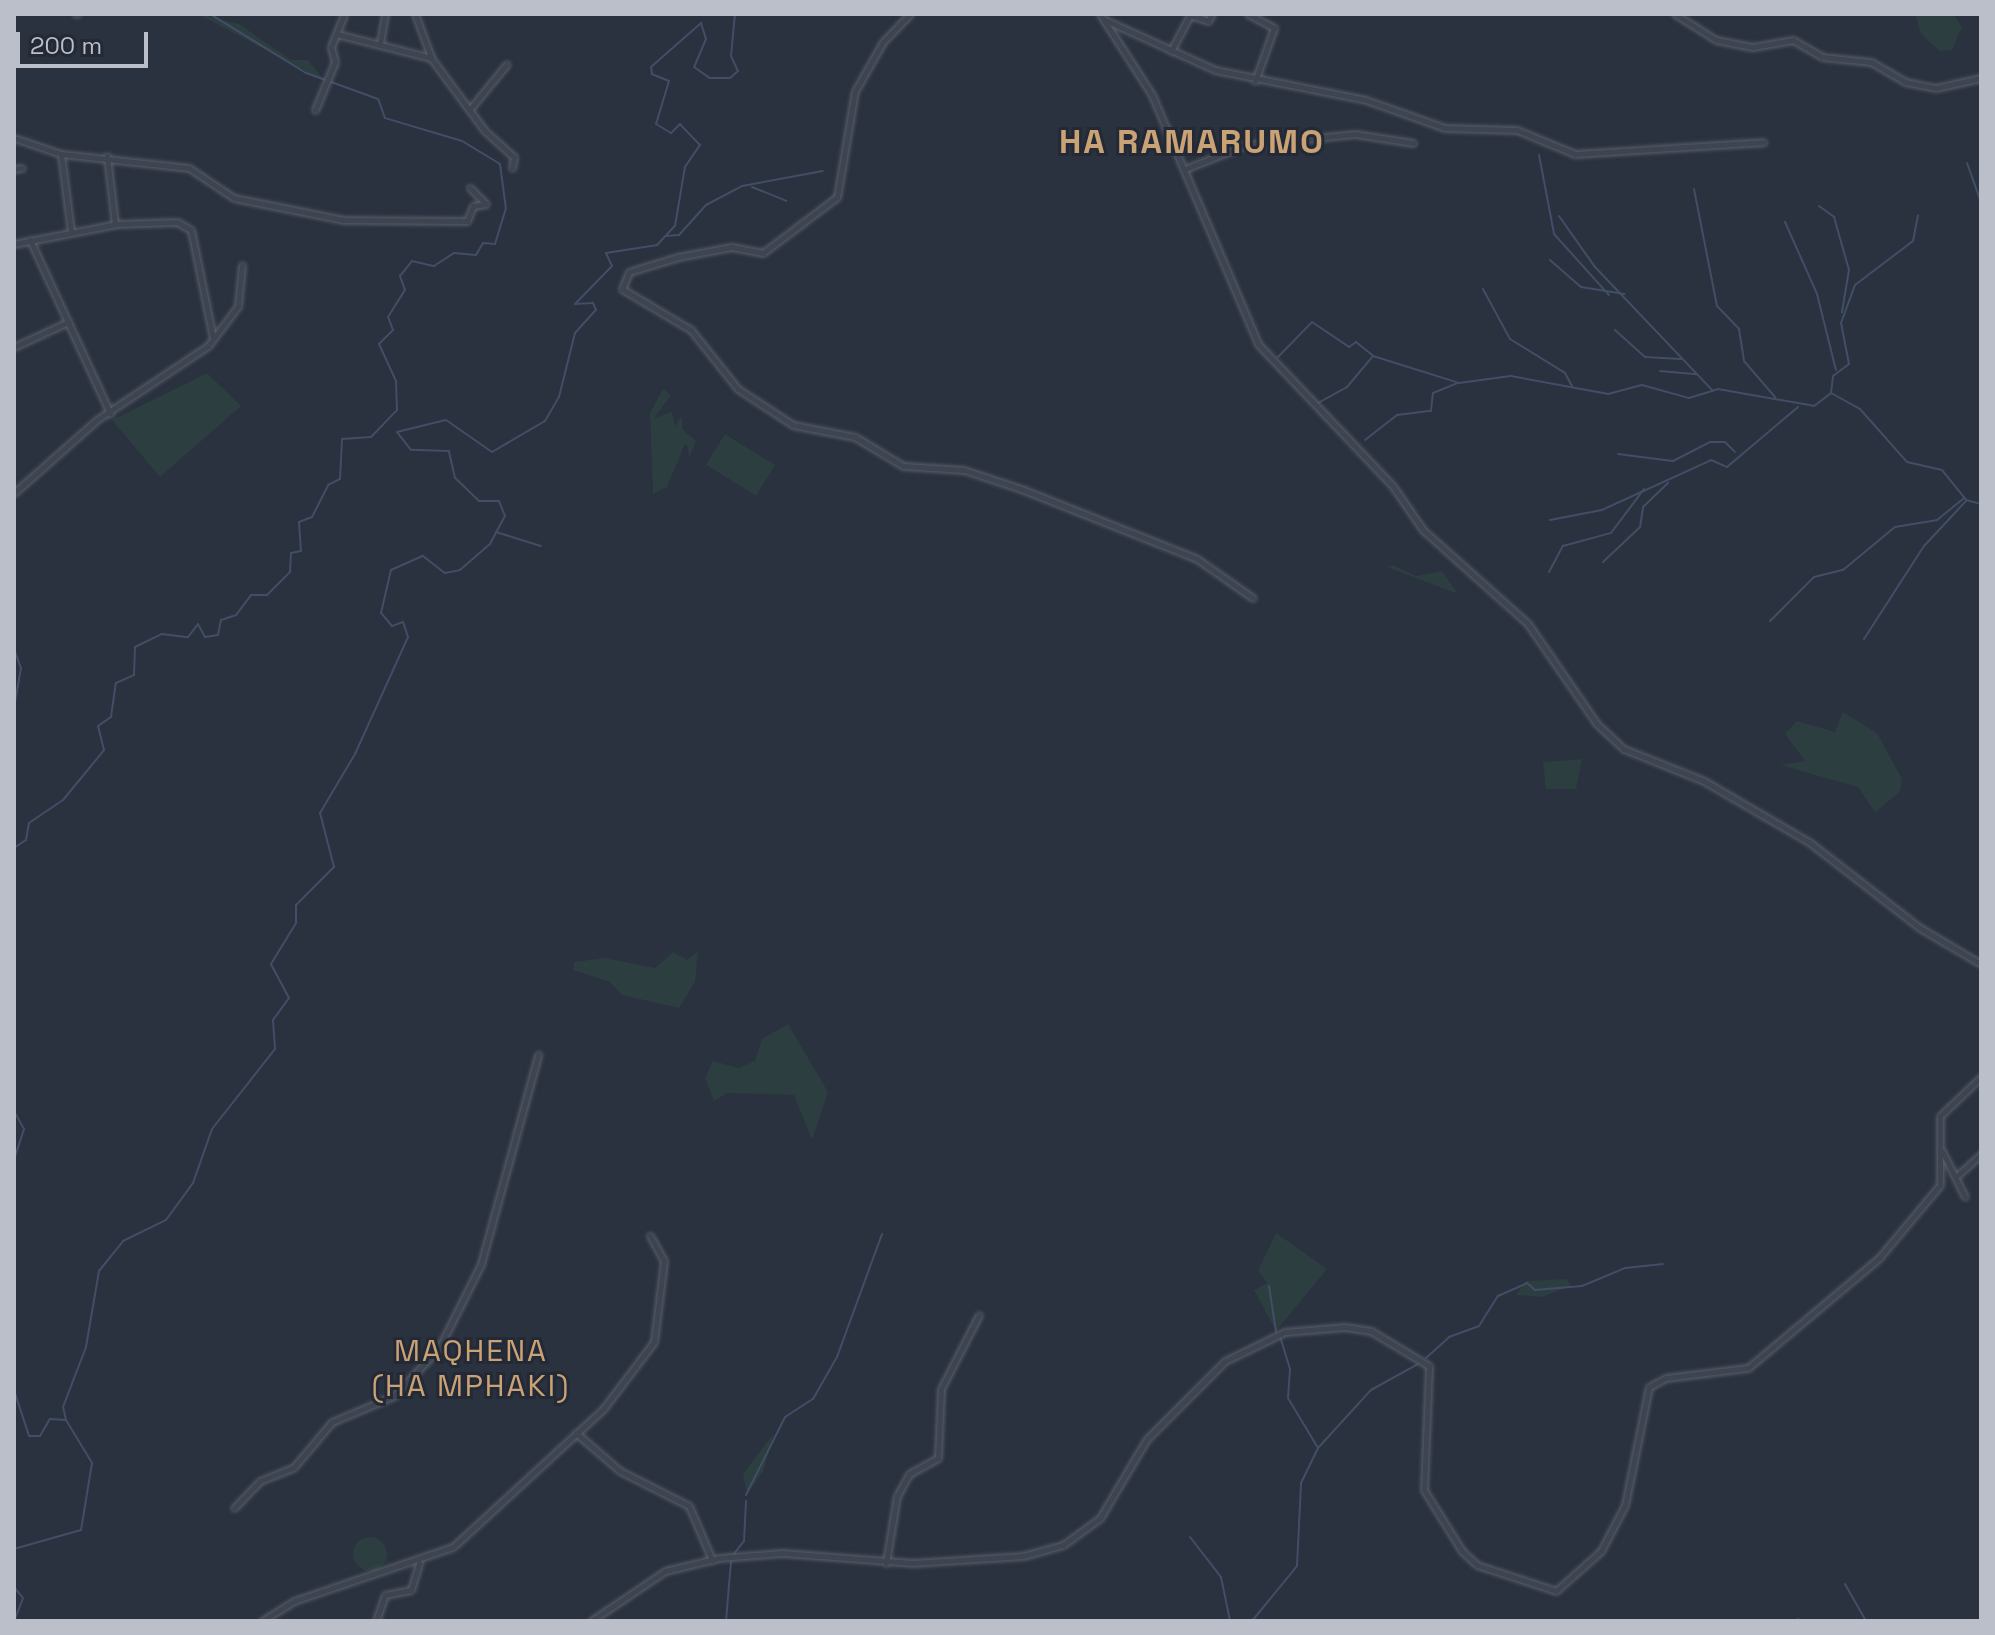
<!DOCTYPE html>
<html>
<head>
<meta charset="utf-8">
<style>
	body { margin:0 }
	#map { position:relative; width:1995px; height:1635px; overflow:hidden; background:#2a313f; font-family:"Space Grotesk",sans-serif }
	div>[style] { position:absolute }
	.green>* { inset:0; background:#2d3e41; transform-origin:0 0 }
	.round { border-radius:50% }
	.stream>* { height:2px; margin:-1px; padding:0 1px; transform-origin:1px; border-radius:1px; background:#424e66 }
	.roads { filter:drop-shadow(0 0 2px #595f6a) drop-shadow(0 0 2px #595f6a) }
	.minor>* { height:5px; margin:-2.5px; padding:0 2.5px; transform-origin:2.5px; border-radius:2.5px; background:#3e4450 }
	span { translate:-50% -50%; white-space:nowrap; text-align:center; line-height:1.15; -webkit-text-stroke:6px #232935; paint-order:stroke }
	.quarter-label { font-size:30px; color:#c9a276; letter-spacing:2px }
	.district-label { font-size:34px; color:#c9a276; font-weight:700; letter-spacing:2px }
	.frame { position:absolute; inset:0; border:16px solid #bbbfca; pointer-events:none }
	.scale { position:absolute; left:16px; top:32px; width:132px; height:36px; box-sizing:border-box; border:4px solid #bbbfca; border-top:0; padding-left:10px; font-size:24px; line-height:28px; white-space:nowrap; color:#bbbfca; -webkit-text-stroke:6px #232935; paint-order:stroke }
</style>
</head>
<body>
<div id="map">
	<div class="green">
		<div style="clip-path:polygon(198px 14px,239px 24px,291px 60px,308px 60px,326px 82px)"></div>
		<div style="clip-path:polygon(1915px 14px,1953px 14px,1962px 27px,1952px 50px,1940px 51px,1921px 34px)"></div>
		<div style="clip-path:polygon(207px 373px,241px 406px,160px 477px,112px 420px)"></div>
		<div style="clip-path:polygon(663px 389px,671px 395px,654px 418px,672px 412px,675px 426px,682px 416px,682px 429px,696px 441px,689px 458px,688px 447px,685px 444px,667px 487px,653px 494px,650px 413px)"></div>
		<div style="left:725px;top:434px;width:59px;height:36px;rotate:32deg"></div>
		<div style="clip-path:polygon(1393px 565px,1416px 576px,1442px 571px,1458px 594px,1387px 567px)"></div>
		<div style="clip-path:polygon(1843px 712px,1877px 733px,1902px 779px,1900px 792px,1875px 812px,1858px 787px,1780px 765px,1805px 761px,1785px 734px,1797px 721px,1835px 732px)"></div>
		<div style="clip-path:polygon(1582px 759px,1576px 789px,1546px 789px,1543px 762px)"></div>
		<div style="clip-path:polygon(698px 951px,695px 982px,679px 1008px,622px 995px,610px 982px,573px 970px,574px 962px,605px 958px,655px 968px,673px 952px,687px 960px)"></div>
		<div style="clip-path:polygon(788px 1024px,828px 1092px,812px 1140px,794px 1095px,727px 1093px,714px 1101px,705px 1078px,713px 1061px,739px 1068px,755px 1061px,762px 1039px)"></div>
		<div style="clip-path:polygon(1276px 1233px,1327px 1269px,1276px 1331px,1254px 1290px,1267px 1283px,1258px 1271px)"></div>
		<div style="clip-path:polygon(1567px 1279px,1571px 1286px,1542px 1297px,1516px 1295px,1525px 1281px)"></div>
		<div style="clip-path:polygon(774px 1433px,763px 1472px,747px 1494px,743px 1474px)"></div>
		<div class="round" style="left:353px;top:1537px;width:34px;height:34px"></div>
	</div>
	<div class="stream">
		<div style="left:1539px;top:155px;width:80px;rotate:79.2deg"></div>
		<div style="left:1554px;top:234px;width:82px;rotate:48deg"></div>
		<div style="left:1967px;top:163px;width:41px;rotate:70.3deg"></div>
		<div style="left:752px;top:187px;width:37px;rotate:22deg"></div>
		<div style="left:1694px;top:189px;width:119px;rotate:78.9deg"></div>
		<div style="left:1717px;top:306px;width:32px;rotate:46deg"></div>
		<div style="left:1739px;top:329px;width:32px;rotate:81deg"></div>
		<div style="left:1744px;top:361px;width:48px;rotate:49.3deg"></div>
		<div style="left:1819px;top:206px;width:19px;rotate:36deg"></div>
		<div style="left:1834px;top:217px;width:55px;rotate:74.2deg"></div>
		<div style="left:1849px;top:270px;width:43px;rotate:99.5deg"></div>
		<div style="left:1559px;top:216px;width:62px;rotate:54.8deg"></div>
		<div style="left:1595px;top:267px;width:170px;rotate:46.4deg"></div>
		<div style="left:1785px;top:222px;width:79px;rotate:66deg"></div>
		<div style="left:1817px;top:294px;width:78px;rotate:76deg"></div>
		<div style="left:1981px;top:232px;width:4px;rotate:90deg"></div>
		<div style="left:666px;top:236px;width:13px;rotate:-4deg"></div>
		<div style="left:679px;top:235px;width:40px;rotate:-48deg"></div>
		<div style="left:706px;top:205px;width:41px;rotate:-27.8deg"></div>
		<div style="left:742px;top:186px;width:82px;rotate:-10.5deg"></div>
		<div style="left:1550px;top:260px;width:41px;rotate:41.1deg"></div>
		<div style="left:1581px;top:287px;width:44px;rotate:9.2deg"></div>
		<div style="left:1483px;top:289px;width:57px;rotate:61.6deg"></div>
		<div style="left:1510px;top:339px;width:65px;rotate:31.7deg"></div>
		<div style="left:1565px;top:373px;width:15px;rotate:62deg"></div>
		<div style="left:1615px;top:330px;width:40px;rotate:42deg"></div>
		<div style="left:1645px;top:357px;width:36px;rotate:3deg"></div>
		<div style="left:1278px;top:357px;width:49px;rotate:-45.8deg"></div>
		<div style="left:1312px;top:322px;width:45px;rotate:34deg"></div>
		<div style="left:1349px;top:347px;width:9px;rotate:-36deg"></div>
		<div style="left:1356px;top:342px;width:22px;rotate:39deg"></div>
		<div style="left:1373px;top:356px;width:90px;rotate:17.4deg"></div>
		<div style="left:1459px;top:383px;width:52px;rotate:-7.7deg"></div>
		<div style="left:1511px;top:376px;width:99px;rotate:10.5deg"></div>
		<div style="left:1608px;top:394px;width:35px;rotate:-15deg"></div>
		<div style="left:1642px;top:385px;width:49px;rotate:15.5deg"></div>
		<div style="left:1689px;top:398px;width:30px;rotate:-17deg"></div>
		<div style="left:1718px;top:389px;width:97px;rotate:10deg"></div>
		<div style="left:1814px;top:406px;width:21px;rotate:-37deg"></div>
		<div style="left:1831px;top:393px;width:33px;rotate:29deg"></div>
		<div style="left:1860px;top:409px;width:71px;rotate:48.4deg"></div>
		<div style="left:1907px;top:462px;width:36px;rotate:13deg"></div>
		<div style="left:1942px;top:470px;width:38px;rotate:51deg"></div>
		<div style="left:1966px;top:500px;width:16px;rotate:15deg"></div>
		<div style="left:1660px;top:371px;width:37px;rotate:5deg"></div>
		<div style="left:1831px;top:393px;width:17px;rotate:-83deg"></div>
		<div style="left:1833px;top:376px;width:20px;rotate:-37deg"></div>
		<div style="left:1849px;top:364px;width:42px;rotate:-101deg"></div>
		<div style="left:1841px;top:323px;width:40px;rotate:-69.8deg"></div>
		<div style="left:1855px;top:285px;width:73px;rotate:-37.2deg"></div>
		<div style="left:1913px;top:241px;width:26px;rotate:-79deg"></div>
		<div style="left:1318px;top:403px;width:33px;rotate:-29deg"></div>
		<div style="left:1347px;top:387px;width:39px;rotate:-50deg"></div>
		<div style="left:1365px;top:440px;width:41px;rotate:-38deg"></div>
		<div style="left:1397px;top:415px;width:34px;rotate:-7deg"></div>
		<div style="left:1431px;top:411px;width:18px;rotate:-84deg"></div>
		<div style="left:1433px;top:393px;width:27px;rotate:-22deg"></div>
		<div style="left:1618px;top:454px;width:55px;rotate:7.3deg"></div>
		<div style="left:1673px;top:461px;width:42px;rotate:-27.2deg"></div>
		<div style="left:1710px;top:442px;width:15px"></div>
		<div style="left:1725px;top:442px;width:14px;rotate:45deg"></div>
		<div style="left:1550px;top:520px;width:53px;rotate:-10.9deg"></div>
		<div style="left:1602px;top:510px;width:120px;rotate:-24.6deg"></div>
		<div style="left:1711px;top:460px;width:17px;rotate:24deg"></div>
		<div style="left:1727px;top:467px;width:93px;rotate:-40.2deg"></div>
		<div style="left:496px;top:532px;width:47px;rotate:17.3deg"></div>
		<div style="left:1603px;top:562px;width:51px;rotate:-43.4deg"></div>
		<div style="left:1640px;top:527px;width:20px;rotate:-81deg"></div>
		<div style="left:1643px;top:507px;width:35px;rotate:-44deg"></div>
		<div style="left:1549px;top:572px;width:30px;rotate:-62deg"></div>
		<div style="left:1563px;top:546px;width:50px;rotate:-15.2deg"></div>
		<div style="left:1611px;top:533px;width:55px;rotate:-53.1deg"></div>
		<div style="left:1770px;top:621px;width:62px;rotate:-45deg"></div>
		<div style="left:1814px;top:577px;width:30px;rotate:-14deg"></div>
		<div style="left:1843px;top:570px;width:67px;rotate:-39.6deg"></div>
		<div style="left:1895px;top:527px;width:43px;rotate:-9.5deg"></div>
		<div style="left:1937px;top:520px;width:35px;rotate:-39deg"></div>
		<div style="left:1864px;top:639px;width:111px;rotate:-57.2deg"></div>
		<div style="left:1924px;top:546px;width:62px;rotate:-47deg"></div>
		<div style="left:14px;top:649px;width:20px;rotate:70deg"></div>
		<div style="left:21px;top:668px;width:40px;rotate:100deg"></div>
		<div style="left:14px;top:848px;width:14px;rotate:-34deg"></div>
		<div style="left:26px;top:840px;width:17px;rotate:-80deg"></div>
		<div style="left:29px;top:823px;width:41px;rotate:-34.1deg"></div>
		<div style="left:63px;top:800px;width:65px;rotate:-50.6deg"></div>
		<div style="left:104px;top:750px;width:25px;rotate:-104deg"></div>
		<div style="left:98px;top:726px;width:16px;rotate:-35deg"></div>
		<div style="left:111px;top:717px;width:34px;rotate:-82deg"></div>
		<div style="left:116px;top:683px;width:20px;rotate:-24deg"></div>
		<div style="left:134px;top:675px;width:28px;rotate:-88deg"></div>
		<div style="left:135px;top:647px;width:30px;rotate:-26deg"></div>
		<div style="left:162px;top:634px;width:26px;rotate:7deg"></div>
		<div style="left:188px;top:637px;width:16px;rotate:-52deg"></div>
		<div style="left:198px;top:624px;width:15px;rotate:62deg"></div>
		<div style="left:205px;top:637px;width:13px;rotate:-9deg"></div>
		<div style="left:218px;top:635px;width:15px;rotate:-79deg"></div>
		<div style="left:221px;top:620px;width:16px;rotate:-18deg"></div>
		<div style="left:236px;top:615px;width:25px;rotate:-53deg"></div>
		<div style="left:251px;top:595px;width:16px"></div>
		<div style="left:267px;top:595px;width:33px;rotate:-45deg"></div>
		<div style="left:290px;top:572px;width:19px;rotate:-87deg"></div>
		<div style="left:291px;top:553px;width:10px;rotate:-11deg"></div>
		<div style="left:301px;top:551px;width:29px;rotate:-94deg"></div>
		<div style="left:299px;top:522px;width:14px;rotate:-21deg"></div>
		<div style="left:312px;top:517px;width:36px;rotate:-63deg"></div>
		<div style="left:328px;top:485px;width:13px;rotate:-27deg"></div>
		<div style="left:340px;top:479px;width:40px;rotate:-87.1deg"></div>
		<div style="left:342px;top:439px;width:29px;rotate:-4deg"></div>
		<div style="left:371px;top:437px;width:37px;rotate:-46deg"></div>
		<div style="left:397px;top:410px;width:29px;rotate:-92deg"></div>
		<div style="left:396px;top:381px;width:41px;rotate:-114.7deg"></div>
		<div style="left:379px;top:344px;width:20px;rotate:-45deg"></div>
		<div style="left:393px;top:330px;width:14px;rotate:-111deg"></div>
		<div style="left:388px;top:317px;width:32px;rotate:-58deg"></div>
		<div style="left:405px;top:290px;width:15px;rotate:-110deg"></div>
		<div style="left:400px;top:276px;width:19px;rotate:-51deg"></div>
		<div style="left:412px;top:261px;width:23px;rotate:13deg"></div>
		<div style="left:434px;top:266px;width:24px;rotate:-33deg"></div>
		<div style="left:454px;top:253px;width:22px;rotate:5deg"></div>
		<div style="left:476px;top:255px;width:14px;rotate:-60deg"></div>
		<div style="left:483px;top:243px;width:12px;rotate:5deg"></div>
		<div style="left:495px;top:244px;width:37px;rotate:-73deg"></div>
		<div style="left:506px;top:209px;width:45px;rotate:-97.6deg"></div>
		<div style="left:500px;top:164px;width:44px;rotate:-148.8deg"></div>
		<div style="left:462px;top:141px;width:80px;rotate:-163.4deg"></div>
		<div style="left:385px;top:118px;width:20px;rotate:-110deg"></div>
		<div style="left:378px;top:99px;width:77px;rotate:-160.1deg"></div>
		<div style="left:306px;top:73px;width:113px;rotate:-148.4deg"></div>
		<div style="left:14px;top:1111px;width:21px;rotate:61deg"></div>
		<div style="left:24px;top:1129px;width:33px;rotate:108deg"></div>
		<div style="left:1269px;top:1286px;width:47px;rotate:81.3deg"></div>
		<div style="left:1426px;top:1358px;width:31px;rotate:-42deg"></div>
		<div style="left:1449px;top:1337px;width:32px;rotate:-20deg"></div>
		<div style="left:1479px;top:1326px;width:36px;rotate:-58deg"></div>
		<div style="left:1498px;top:1296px;width:32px;rotate:-24deg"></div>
		<div style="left:1527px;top:1283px;width:11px;rotate:41deg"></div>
		<div style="left:1535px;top:1290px;width:47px;rotate:-4.9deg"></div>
		<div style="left:1582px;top:1286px;width:47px;rotate:-22.7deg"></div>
		<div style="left:1625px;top:1268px;width:38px;rotate:-6deg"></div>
		<div style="left:14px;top:1390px;width:48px;rotate:71.9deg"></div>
		<div style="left:29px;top:1436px;width:11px"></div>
		<div style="left:40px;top:1436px;width:20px;rotate:-60deg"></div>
		<div style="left:50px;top:1419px;width:16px;rotate:4deg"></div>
		<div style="left:66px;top:1420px;width:50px;rotate:58.8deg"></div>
		<div style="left:92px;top:1463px;width:68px;rotate:99.3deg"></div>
		<div style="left:81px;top:1530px;width:70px;rotate:164.2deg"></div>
		<div style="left:66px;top:1420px;width:13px;rotate:-103deg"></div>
		<div style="left:63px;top:1407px;width:64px;rotate:-69deg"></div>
		<div style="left:86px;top:1347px;width:77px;rotate:-80.3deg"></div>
		<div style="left:99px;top:1271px;width:38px;rotate:-51deg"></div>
		<div style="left:123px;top:1241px;width:48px;rotate:-26deg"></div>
		<div style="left:166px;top:1220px;width:46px;rotate:-53.9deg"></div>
		<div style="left:193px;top:1183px;width:57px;rotate:-70.6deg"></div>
		<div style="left:212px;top:1129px;width:102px;rotate:-51.8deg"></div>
		<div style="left:275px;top:1049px;width:29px;rotate:-94deg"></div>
		<div style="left:273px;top:1020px;width:27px;rotate:-54deg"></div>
		<div style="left:289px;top:998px;width:38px;rotate:-118deg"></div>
		<div style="left:271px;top:964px;width:48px;rotate:-58.6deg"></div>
		<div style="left:296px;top:923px;width:18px;rotate:-90deg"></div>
		<div style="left:296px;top:905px;width:54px;rotate:-45deg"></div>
		<div style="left:334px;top:867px;width:56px;rotate:-104.5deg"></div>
		<div style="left:320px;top:813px;width:69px;rotate:-59.3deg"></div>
		<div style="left:355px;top:754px;width:128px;rotate:-65.6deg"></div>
		<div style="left:408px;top:637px;width:16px;rotate:-108deg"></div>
		<div style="left:403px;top:622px;width:12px;rotate:160deg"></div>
		<div style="left:392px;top:626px;width:17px;rotate:-130deg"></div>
		<div style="left:381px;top:613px;width:44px;rotate:-76.9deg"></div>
		<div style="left:391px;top:570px;width:35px;rotate:-24deg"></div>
		<div style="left:423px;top:556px;width:28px;rotate:38deg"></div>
		<div style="left:445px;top:573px;width:15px;rotate:-11deg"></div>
		<div style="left:460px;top:570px;width:40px;rotate:-41deg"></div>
		<div style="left:490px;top:544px;width:32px;rotate:-62deg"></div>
		<div style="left:505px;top:516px;width:16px;rotate:-112deg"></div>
		<div style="left:499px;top:501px;width:20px;rotate:180deg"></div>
		<div style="left:479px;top:501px;width:33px;rotate:-136deg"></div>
		<div style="left:455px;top:478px;width:28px;rotate:-103deg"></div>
		<div style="left:449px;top:451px;width:38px;rotate:-178deg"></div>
		<div style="left:411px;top:450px;width:23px;rotate:-128deg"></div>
		<div style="left:397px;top:432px;width:50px;rotate:-13.8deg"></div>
		<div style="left:446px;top:420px;width:56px;rotate:34.8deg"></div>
		<div style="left:492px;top:452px;width:61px;rotate:-30.3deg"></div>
		<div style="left:545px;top:421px;width:28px;rotate:-60deg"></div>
		<div style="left:559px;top:397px;width:66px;rotate:-76deg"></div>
		<div style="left:575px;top:333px;width:31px;rotate:-48deg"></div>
		<div style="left:596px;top:310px;width:8px;rotate:-113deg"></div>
		<div style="left:593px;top:303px;width:18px;rotate:177deg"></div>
		<div style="left:575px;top:304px;width:53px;rotate:-45.8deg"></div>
		<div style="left:612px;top:266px;width:14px;rotate:-115deg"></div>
		<div style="left:606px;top:253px;width:52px;rotate:-8.9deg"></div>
		<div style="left:657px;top:245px;width:26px;rotate:-47deg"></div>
		<div style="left:675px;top:226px;width:60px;rotate:-80.4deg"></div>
		<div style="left:685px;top:167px;width:27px;rotate:-56deg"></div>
		<div style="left:700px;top:145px;width:29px;rotate:-134deg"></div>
		<div style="left:680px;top:124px;width:13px;rotate:135deg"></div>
		<div style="left:671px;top:133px;width:17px;rotate:-149deg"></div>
		<div style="left:656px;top:124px;width:45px;rotate:-73.2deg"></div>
		<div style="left:669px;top:81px;width:18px;rotate:-158deg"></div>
		<div style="left:652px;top:74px;width:7px;rotate:-98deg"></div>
		<div style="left:651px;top:67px;width:67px;rotate:-41.3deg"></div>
		<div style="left:701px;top:23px;width:17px;rotate:73deg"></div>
		<div style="left:706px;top:39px;width:30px;rotate:113deg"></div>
		<div style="left:694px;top:67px;width:19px;rotate:35deg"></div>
		<div style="left:710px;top:78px;width:20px"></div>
		<div style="left:730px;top:78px;width:11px;rotate:-41deg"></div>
		<div style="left:738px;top:71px;width:17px;rotate:-115deg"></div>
		<div style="left:731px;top:56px;width:42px;rotate:-84.6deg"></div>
		<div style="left:1318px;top:1448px;width:79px;rotate:-47.6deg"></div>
		<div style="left:1371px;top:1390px;width:56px;rotate:-28.9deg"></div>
		<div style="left:746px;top:1495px;width:87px;rotate:-63.4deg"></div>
		<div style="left:785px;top:1417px;width:33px;rotate:-33deg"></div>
		<div style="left:813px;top:1399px;width:48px;rotate:-60.3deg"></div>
		<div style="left:837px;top:1357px;width:131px;rotate:-69.9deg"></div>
		<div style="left:1190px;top:1537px;width:51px;rotate:52.2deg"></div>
		<div style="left:1221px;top:1577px;width:45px;rotate:78.4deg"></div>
		<div style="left:733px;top:1555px;width:18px;rotate:-52deg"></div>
		<div style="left:744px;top:1541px;width:40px;rotate:-87.1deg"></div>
		<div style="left:1845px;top:1584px;width:43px;rotate:60.4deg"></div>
		<div style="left:14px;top:1587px;width:14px;rotate:51deg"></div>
		<div style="left:23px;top:1598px;width:25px;rotate:111deg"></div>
		<div style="left:1798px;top:1619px;width:3px;rotate:45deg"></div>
		<div style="left:726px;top:1621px;width:60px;rotate:-85.2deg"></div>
		<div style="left:1252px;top:1621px;width:71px;rotate:-50.7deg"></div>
		<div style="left:1297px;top:1566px;width:83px;rotate:-87.2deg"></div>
		<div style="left:1301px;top:1483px;width:39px;rotate:-64deg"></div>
		<div style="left:1318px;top:1448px;width:58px;rotate:-121deg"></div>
		<div style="left:1288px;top:1398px;width:29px;rotate:-86deg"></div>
		<div style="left:1290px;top:1369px;width:34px;rotate:-107deg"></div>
	</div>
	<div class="roads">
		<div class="minor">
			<div style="left:76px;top:14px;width:1px"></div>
			<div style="left:415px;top:14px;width:46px;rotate:69.6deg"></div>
			<div style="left:910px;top:14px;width:39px;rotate:134deg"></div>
			<div style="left:883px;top:42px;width:56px;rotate:119.7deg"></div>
			<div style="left:855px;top:91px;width:108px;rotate:99.6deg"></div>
			<div style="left:837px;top:197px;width:93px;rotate:142.9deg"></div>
			<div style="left:763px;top:253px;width:33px;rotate:-169deg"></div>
			<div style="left:731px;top:247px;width:54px;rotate:169.3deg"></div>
			<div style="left:678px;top:257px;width:51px;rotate:163deg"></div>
			<div style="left:629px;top:272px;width:18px;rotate:112deg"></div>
			<div style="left:622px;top:289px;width:80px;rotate:30.7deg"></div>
			<div style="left:691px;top:330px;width:75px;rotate:51.5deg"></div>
			<div style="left:738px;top:389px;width:66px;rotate:33.2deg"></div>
			<div style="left:793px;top:425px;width:63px;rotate:11deg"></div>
			<div style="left:855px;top:437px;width:56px;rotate:31.1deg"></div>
			<div style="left:903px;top:466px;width:61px;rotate:3.8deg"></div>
			<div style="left:964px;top:470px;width:63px;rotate:18.4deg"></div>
			<div style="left:1024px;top:490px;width:186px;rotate:21.7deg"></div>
			<div style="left:1197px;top:559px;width:68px;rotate:34.9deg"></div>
			<div style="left:1100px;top:14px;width:96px;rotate:57.3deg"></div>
			<div style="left:1152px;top:95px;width:271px;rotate:66.9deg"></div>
			<div style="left:1258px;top:344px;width:195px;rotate:46.5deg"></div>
			<div style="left:1392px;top:485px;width:55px;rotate:55.4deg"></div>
			<div style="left:1423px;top:530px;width:141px;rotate:41.8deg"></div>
			<div style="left:1528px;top:624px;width:121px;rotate:55.4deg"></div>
			<div style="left:1597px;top:724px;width:37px;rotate:43deg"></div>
			<div style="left:1624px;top:749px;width:86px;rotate:21.8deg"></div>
			<div style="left:1704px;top:781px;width:121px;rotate:30.2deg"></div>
			<div style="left:1809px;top:842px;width:140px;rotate:37.8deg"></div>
			<div style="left:1920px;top:928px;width:71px;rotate:30.5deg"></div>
			<div style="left:1248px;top:14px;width:30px;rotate:28deg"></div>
			<div style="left:1274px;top:28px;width:56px;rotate:109.7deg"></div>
			<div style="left:1675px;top:14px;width:49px;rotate:32.4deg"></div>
			<div style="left:1716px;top:40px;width:38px;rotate:11deg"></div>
			<div style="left:1753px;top:47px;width:41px;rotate:-9.9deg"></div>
			<div style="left:1793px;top:40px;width:34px;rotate:30deg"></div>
			<div style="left:1822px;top:57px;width:49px;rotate:5.8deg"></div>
			<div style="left:1871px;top:62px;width:39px;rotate:30deg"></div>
			<div style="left:1905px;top:82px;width:32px;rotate:11deg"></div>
			<div style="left:1936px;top:88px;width:46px;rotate:-12.5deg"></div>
			<div style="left:1105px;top:20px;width:121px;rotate:24.4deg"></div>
			<div style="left:1215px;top:70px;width:154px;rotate:11.2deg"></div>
			<div style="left:1366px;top:100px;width:84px;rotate:19.5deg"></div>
			<div style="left:1445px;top:128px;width:72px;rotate:1.6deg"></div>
			<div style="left:1517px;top:130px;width:63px;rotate:22.5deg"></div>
			<div style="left:1575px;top:154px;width:189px;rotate:-3.6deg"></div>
			<div style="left:337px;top:34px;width:97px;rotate:14.3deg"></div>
			<div style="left:431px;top:58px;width:91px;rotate:53.5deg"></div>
			<div style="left:485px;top:131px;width:39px;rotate:42deg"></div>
			<div style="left:514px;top:157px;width:11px;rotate:100deg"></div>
			<div style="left:380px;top:43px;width:29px;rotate:-80deg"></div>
			<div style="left:1171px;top:51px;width:41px;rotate:-62.2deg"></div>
			<div style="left:1190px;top:15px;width:19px;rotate:18deg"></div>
			<div style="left:1208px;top:21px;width:8px;rotate:-60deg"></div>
			<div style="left:470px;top:109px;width:58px;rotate:-50.6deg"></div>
			<div style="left:315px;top:110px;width:52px;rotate:-67.4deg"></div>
			<div style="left:335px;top:62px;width:16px;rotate:-105deg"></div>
			<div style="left:331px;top:47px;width:35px;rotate:-68deg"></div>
			<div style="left:14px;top:138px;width:50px;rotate:18.8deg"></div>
			<div style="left:61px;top:154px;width:129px;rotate:6.2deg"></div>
			<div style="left:189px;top:168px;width:54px;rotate:33.7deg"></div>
			<div style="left:234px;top:198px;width:112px;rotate:11.3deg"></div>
			<div style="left:344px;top:220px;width:123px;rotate:0.5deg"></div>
			<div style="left:467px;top:221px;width:16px;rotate:-68deg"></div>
			<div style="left:473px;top:206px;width:13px;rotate:-9deg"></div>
			<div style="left:486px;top:204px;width:23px;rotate:-135deg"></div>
			<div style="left:61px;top:154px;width:79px;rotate:82.7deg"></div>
			<div style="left:107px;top:156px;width:68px;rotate:83.3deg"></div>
			<div style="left:14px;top:169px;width:8px;rotate:-7deg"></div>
			<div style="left:1185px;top:169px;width:65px;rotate:-21.8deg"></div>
			<div style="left:1245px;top:145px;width:111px;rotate:-5.7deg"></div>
			<div style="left:1355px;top:134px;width:59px;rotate:8.8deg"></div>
			<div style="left:30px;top:240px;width:191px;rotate:65.2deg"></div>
			<div style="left:14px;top:244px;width:105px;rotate:-11deg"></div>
			<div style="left:117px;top:224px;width:60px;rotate:-1.9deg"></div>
			<div style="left:177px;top:222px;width:16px;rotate:30deg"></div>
			<div style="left:191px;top:230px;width:110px;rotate:78.5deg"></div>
			<div style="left:14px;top:347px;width:60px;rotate:-24.8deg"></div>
			<div style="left:14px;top:493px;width:112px;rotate:-41.4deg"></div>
			<div style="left:98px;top:419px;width:132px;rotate:-33.6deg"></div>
			<div style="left:208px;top:346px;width:50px;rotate:-53.1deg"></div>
			<div style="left:238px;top:306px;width:41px;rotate:-84.4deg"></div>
			<div style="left:1942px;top:1151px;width:51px;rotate:63.4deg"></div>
			<div style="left:1958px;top:1175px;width:31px;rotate:-42deg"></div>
			<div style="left:576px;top:1433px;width:58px;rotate:40.8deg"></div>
			<div style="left:620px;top:1471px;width:77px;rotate:26.9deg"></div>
			<div style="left:689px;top:1506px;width:59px;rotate:66.9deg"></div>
			<div style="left:234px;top:1508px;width:37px;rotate:-46deg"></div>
			<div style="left:260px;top:1481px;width:37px;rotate:-22deg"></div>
			<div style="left:294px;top:1467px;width:59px;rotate:-49.8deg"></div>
			<div style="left:332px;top:1422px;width:67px;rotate:-22.8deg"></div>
			<div style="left:394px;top:1396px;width:66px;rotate:-46.8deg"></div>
			<div style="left:439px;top:1348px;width:94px;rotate:-63.4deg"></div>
			<div style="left:481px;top:1264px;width:217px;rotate:-74.7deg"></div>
			<div style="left:886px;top:1563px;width:68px;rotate:-80.7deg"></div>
			<div style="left:897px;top:1496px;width:25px;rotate:-61deg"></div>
			<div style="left:909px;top:1474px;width:33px;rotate:-29deg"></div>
			<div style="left:938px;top:1458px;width:69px;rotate:-87.5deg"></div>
			<div style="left:941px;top:1389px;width:83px;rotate:-62.8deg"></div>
			<div style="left:262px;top:1621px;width:38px;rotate:-32deg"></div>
			<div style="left:294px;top:1601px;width:168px;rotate:-18.8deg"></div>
			<div style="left:453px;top:1547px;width:205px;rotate:-42.6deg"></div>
			<div style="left:604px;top:1408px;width:83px;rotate:-52.9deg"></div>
			<div style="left:654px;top:1342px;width:82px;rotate:-83deg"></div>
			<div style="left:664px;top:1261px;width:29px;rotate:-119deg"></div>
			<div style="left:376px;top:1621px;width:28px;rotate:-71deg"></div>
			<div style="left:385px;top:1595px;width:26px;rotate:-11deg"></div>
			<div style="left:411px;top:1590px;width:28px;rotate:-73deg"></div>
			<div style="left:591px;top:1621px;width:89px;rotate:-34deg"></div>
			<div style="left:665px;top:1571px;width:56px;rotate:-13.5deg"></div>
			<div style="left:719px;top:1558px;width:63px;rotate:-4.5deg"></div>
			<div style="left:782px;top:1553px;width:131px;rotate:4.4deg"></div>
			<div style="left:913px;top:1563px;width:110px;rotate:-3.6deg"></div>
			<div style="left:1023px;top:1556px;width:41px;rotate:-15.4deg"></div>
			<div style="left:1063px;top:1545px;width:46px;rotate:-36.1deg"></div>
			<div style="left:1100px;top:1518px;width:92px;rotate:-59.3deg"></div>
			<div style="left:1147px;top:1439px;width:110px;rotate:-45deg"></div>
			<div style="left:1225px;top:1361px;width:67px;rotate:-25.8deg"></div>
			<div style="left:1285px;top:1332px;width:60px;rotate:-4.8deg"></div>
			<div style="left:1345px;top:1327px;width:26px;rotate:9deg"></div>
			<div style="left:1371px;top:1331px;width:68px;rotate:31.1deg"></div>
			<div style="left:1429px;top:1366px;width:124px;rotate:92.3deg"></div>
			<div style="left:1424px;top:1490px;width:72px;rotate:58.1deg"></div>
			<div style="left:1462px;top:1551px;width:21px;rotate:43deg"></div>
			<div style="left:1477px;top:1565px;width:83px;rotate:18.2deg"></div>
			<div style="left:1556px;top:1591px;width:60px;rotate:-41.6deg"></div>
			<div style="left:1601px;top:1551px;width:52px;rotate:-62.4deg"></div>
			<div style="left:1625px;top:1505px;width:120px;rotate:-78.5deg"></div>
			<div style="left:1649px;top:1387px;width:19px;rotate:-28deg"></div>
			<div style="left:1666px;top:1378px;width:83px;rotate:-7deg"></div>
			<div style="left:1748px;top:1368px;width:171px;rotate:-40deg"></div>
			<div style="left:1879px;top:1258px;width:95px;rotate:-50.1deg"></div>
			<div style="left:1940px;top:1185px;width:69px;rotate:-90deg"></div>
			<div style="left:1940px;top:1116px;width:57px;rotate:-43.6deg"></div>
		</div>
	</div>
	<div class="quarter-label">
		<span style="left:471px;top:1368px">MAQHENA<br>(HA MPHAKI)</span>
	</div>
	<div class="district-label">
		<span style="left:1192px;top:142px">HA RAMARUMO</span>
	</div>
	<div class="frame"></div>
	<div class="scale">200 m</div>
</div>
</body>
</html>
